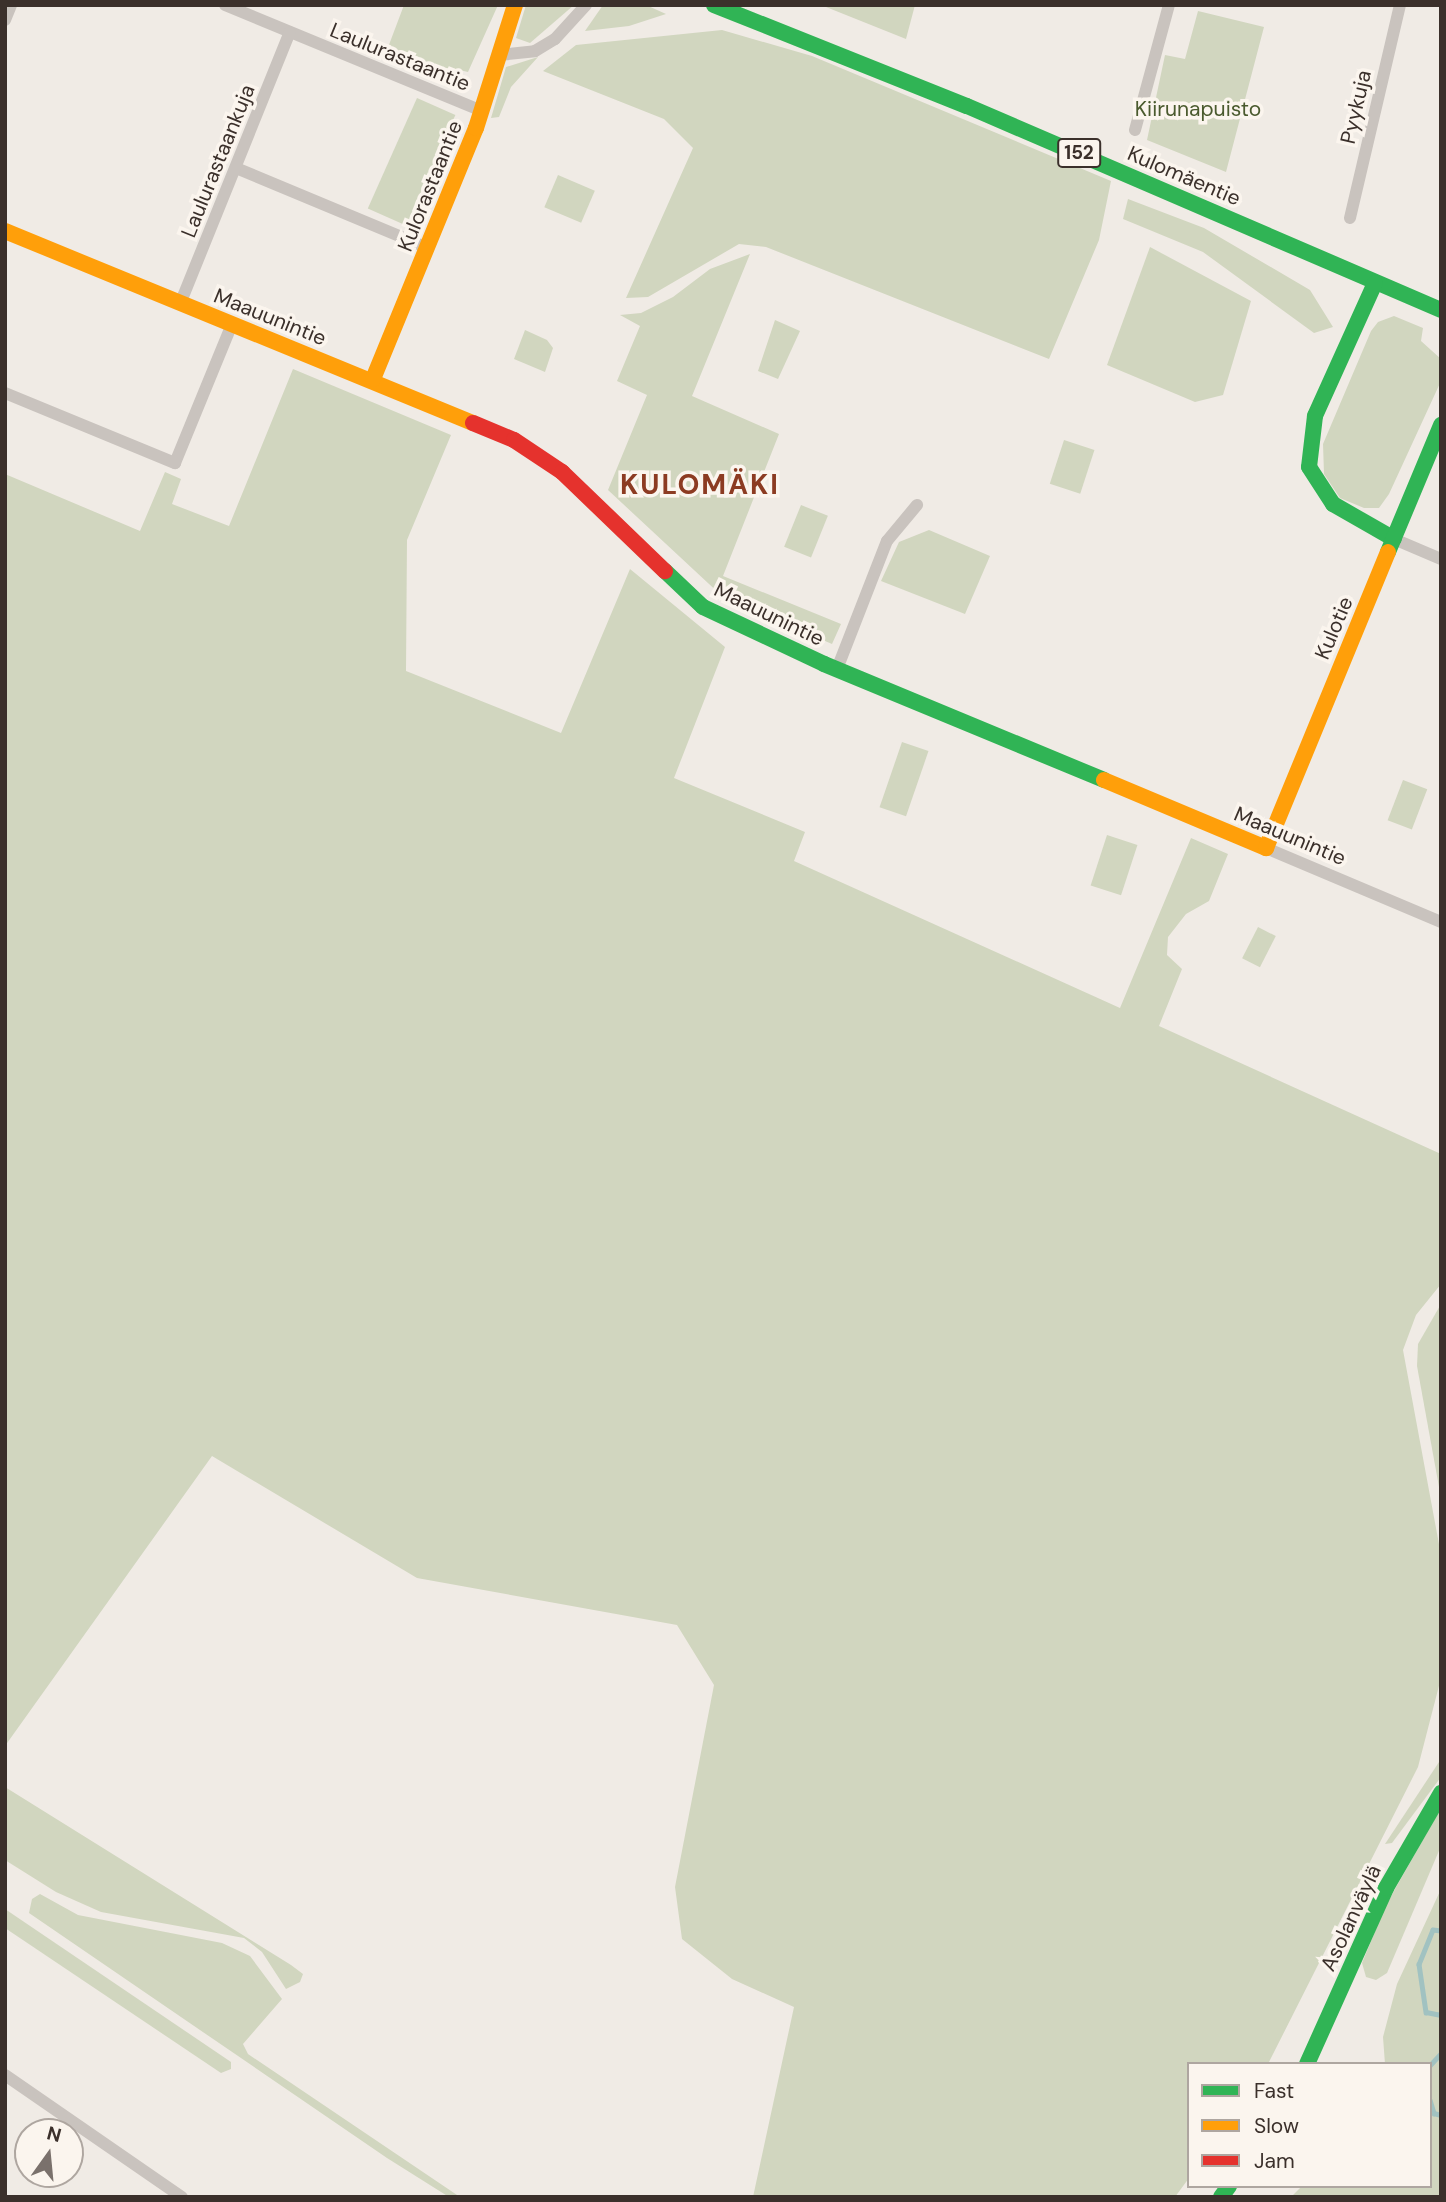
<!DOCTYPE html>
<html>
<head>
<meta charset="utf-8">
<style>
	body { margin:0 }
	#map { position:relative; width:1446px; height:2202px; overflow:hidden; background:#f0ebe5; font-family:"DM Sans",sans-serif }
	div>[style] { position:absolute }
	.green>* { inset:0; background:#d1d6bf; transform-origin:0 0 }
	.stream>* { height:4.5px; margin:-2.25px; padding:0 2.25px; transform-origin:2.25px; border-radius:2.25px; background:#a1c2c1 }
	.street>* { height:12px; margin:-6px; padding:0 6px; transform-origin:6px; border-radius:6px; background:#c9c3be }
	.fast>* { height:16px; margin:-8px; padding:0 8px; transform-origin:8px; border-radius:8px; background:#30b455 }
	.slow>* { height:16px; margin:-8px; padding:0 8px; transform-origin:8px; border-radius:8px; background:#ff9f0a }
	.jam>* { height:16px; margin:-8px; padding:0 8px; transform-origin:8px; border-radius:8px; background:#e5322d }
	span { translate:-50% -50%; white-space:nowrap; text-align:center; line-height:1.15; -webkit-text-stroke:7px #fbf5ee; paint-order:stroke }
	.shield-label span { padding:2px 5px; background:#fbf5ee; border:2px solid; border-radius:5px; -webkit-text-stroke-width:0 }
	.shield-label { font-size:19px; color:#3b302b; font-weight:700 }
	.street-label { font-size:21px; color:#3b302b }
	.park-label { font-size:21px; color:#4a5a2e }
	.district-label { font-size:28px; color:#8c3b22; font-weight:700; letter-spacing:2px }
	.frame { position:absolute; inset:0; border:7px solid #3b302b; pointer-events:none }
	.legend { position:absolute; left:1187px; top:2062px; width:245px; height:126px; box-sizing:border-box; background:#fbf5ee; border:2px solid #aea6a0; margin:0; padding:9px 12px; list-style:none; font-size:21px; color:#3b302b }
	.legend li { display:flex; align-items:center; gap:14px; height:35px }
	.legend b { width:35px; border:2px solid #aea6a0 }
	.north { position:absolute; left:14px; top:2118px; width:70px; height:70px; box-sizing:border-box; background:#fbf5ee; border:2px solid #aea6a0; border-radius:50%; rotate:15deg; font-size:19px; font-weight:700; line-height:28px; text-align:center; color:#3b302b }
	.north::after { content:''; display:block; margin:auto; width:24px; height:32px; background:#7a716c; clip-path:polygon(50% 0,100% 100%,50% 72%,0 100%) }
</style>
</head>
<body>
<div id="map">
	<div class="green">
		<div style="clip-path:polygon(404px 5px,498px 5px,468px 72px,451px 68px,439px 78px,384px 58px)"></div>
		<div style="clip-path:polygon(526px 5px,574px 5px,530px 43px,516px 38px)"></div>
		<div style="clip-path:polygon(603px 5px,646px 5px,666px 14px,629px 26px,585px 31px)"></div>
		<div style="clip-path:polygon(821px 5px,915px 5px,906px 39px)"></div>
		<div style="clip-path:polygon(1198px 11px,1264px 27px,1226px 172px,1147px 140px,1165px 55px,1185px 59px)"></div>
		<div style="clip-path:polygon(722px 30px,812px 56px,1111px 181px,1099px 240px,1049px 359px,766px 247px,739px 244px,648px 297px,626px 298px,693px 148px,664px 119px,543px 71px,576px 45px)"></div>
		<div style="clip-path:polygon(538px 57px,511px 87px,499px 117px,491px 118px,506px 67px)"></div>
		<div style="left:417px;top:98px;width:42px;height:121px;rotate:24deg"></div>
		<div style="left:558px;top:175px;width:40px;height:35px;rotate:23deg"></div>
		<div style="clip-path:polygon(1128px 199px,1204px 228px,1310px 290px,1333px 327px,1314px 333px,1203px 252px,1123px 219px)"></div>
		<div style="clip-path:polygon(1150px 247px,1251px 301px,1223px 395px,1195px 402px,1107px 365px)"></div>
		<div style="clip-path:polygon(750px 254px,692px 396px,779px 434px,723px 576px,841px 624px,832px 644px,723px 597px,608px 490px,647px 395px,617px 381px,640px 326px,620px 315px,641px 313px,673px 297px,710px 269px)"></div>
		<div style="clip-path:polygon(1394px 316px,1423px 328px,1421px 341px,1441px 359px,1441px 381px,1389px 494px,1379px 508px,1364px 508px,1340px 498px,1324px 474px,1323px 444px,1371px 331px,1378px 322px)"></div>
		<div style="clip-path:polygon(775px 320px,800px 331px,778px 379px,758px 371px)"></div>
		<div style="clip-path:polygon(525px 330px,547px 340px,553px 348px,545px 372px,514px 359px)"></div>
		<div style="clip-path:polygon(293px 369px,451px 435px,407px 540px,406px 671px,561px 733px,630px 569px,725px 647px,674px 778px,805px 832px,794px 861px,1120px 1008px,1191px 838px,1228px 854px,1209px 901px,1186px 914px,1168px 937px,1167px 955px,1182px 969px,1159px 1026px,1441px 1154px,1441px 1284px,1416px 1315px,1403px 1350px,1441px 1555px,1441px 1678px,1418px 1767px,1268px 2064px,1189px 2064px,1189px 2178px,1175px 2197px,753px 2197px,794px 2007px,732px 1979px,682px 1939px,675px 1887px,714px 1685px,677px 1625px,417px 1578px,212px 1456px,5px 1746px,5px 474px,140px 531px,165px 472px,181px 479px,172px 504px,229px 526px)"></div>
		<div style="left:1064px;top:440px;width:32px;height:46px;rotate:18deg"></div>
		<div style="left:801px;top:505px;width:29px;height:45px;rotate:22deg"></div>
		<div style="clip-path:polygon(929px 530px,990px 556px,965px 614px,881px 581px,899px 542px)"></div>
		<div style="left:902px;top:742px;width:28px;height:69px;rotate:19deg"></div>
		<div style="left:1403px;top:780px;width:26px;height:43px;rotate:21deg"></div>
		<div style="left:1107px;top:835px;width:32px;height:53px;rotate:18deg"></div>
		<div style="left:1258px;top:927px;width:20px;height:35px;rotate:27deg"></div>
		<div style="clip-path:polygon(1441px 1304px,1441px 1498px,1417px 1366px,1418px 1344px)"></div>
		<div style="clip-path:polygon(1441px 1759px,1441px 1777px,1392px 1843px,1385px 1844px)"></div>
		<div style="clip-path:polygon(5px 1787px,291px 1965px,303px 1974px,300px 1982px,286px 1989px,262px 1952px,244px 1938px,101px 1912px,56px 1892px,5px 1860px)"></div>
		<div style="clip-path:polygon(1441px 1808px,1441px 1846px,1387px 1973px,1376px 1980px,1366px 1977px,1362px 1963px,1386px 1905px)"></div>
		<div style="clip-path:polygon(1441px 1889px,1441px 2197px,1291px 2197px,1302px 2186px,1430px 2186px,1430px 2064px,1385px 2064px,1383px 2037px,1397px 1984px)"></div>
		<div style="clip-path:polygon(40px 1894px,78px 1915px,222px 1943px,250px 1956px,282px 1999px,243px 2044px,248px 2054px,460px 2197px,449px 2197px,387px 2158px,29px 1913px,32px 1899px)"></div>
		<div style="clip-path:polygon(5px 1909px,231px 2062px,231px 2069px,221px 2073px,5px 1928px)"></div>
	</div>
	<div class="stream">
		<div style="left:1441px;top:1931px;width:8px;rotate:-173deg"></div>
		<div style="left:1433px;top:1930px;width:37px;rotate:112deg"></div>
		<div style="left:1419px;top:1964px;width:49px;rotate:81.7deg"></div>
		<div style="left:1426px;top:2012px;width:15px;rotate:11deg"></div>
		<div style="left:1430px;top:2065px;width:16px;rotate:-47deg"></div>
		<div style="left:1430px;top:2100px;width:14px;rotate:73deg"></div>
		<div style="left:1434px;top:2113px;width:7px;rotate:16deg"></div>
	</div>
	<div class="street">
		<div style="left:225px;top:5px;width:278px;rotate:22.4deg"></div>
		<div style="left:5px;top:20px;width:16px;rotate:-68deg"></div>
		<div style="left:499px;top:55px;width:36px;rotate:-6deg"></div>
		<div style="left:535px;top:51px;width:23px;rotate:-31deg"></div>
		<div style="left:555px;top:39px;width:46px;rotate:-47.6deg"></div>
		<div style="left:1135px;top:130px;width:130px;rotate:-74.8deg"></div>
		<div style="left:236px;top:168px;width:208px;rotate:22.6deg"></div>
		<div style="left:1350px;top:218px;width:219px;rotate:-76.8deg"></div>
		<div style="left:180px;top:304px;width:293px;rotate:-68deg"></div>
		<div style="left:5px;top:393px;width:184px;rotate:22.4deg"></div>
		<div style="left:175px;top:463px;width:150px;rotate:-67.7deg"></div>
		<div style="left:1394px;top:539px;width:51px;rotate:23.1deg"></div>
		<div style="left:837px;top:669px;width:137px;rotate:-68.7deg"></div>
		<div style="left:887px;top:541px;width:47px;rotate:-50.2deg"></div>
		<div style="left:1266px;top:848px;width:190px;rotate:22.9deg"></div>
		<div style="left:5px;top:2075px;width:215px;rotate:34.6deg"></div>
	</div>
	<div class="fast">
		<div style="left:714px;top:5px;width:272px;rotate:21.8deg"></div>
		<div style="left:967px;top:106px;width:516px;rotate:23.29deg"></div>
		<div style="left:1375px;top:283px;width:146px;rotate:114.3deg"></div>
		<div style="left:1315px;top:416px;width:51px;rotate:96.7deg"></div>
		<div style="left:1309px;top:467px;width:44px;rotate:57deg"></div>
		<div style="left:1333px;top:504px;width:70px;rotate:29.8deg"></div>
		<div style="left:1388px;top:552px;width:138px;rotate:-67.3deg"></div>
		<div style="left:665px;top:571px;width:52px;rotate:43.5deg"></div>
		<div style="left:703px;top:607px;width:134px;rotate:25.2deg"></div>
		<div style="left:824px;top:664px;width:303px;rotate:22.5deg"></div>
		<div style="left:1307px;top:2064px;width:193px;rotate:-65.8deg"></div>
		<div style="left:1386px;top:1888px;width:110px;rotate:-59.9deg"></div>
		<div style="left:1221px;top:2197px;width:14px;rotate:-54deg"></div>
	</div>
	<div class="slow">
		<div style="left:5px;top:231px;width:506px;rotate:22.31deg"></div>
		<div style="left:373px;top:379px;width:271px;rotate:-67.7deg"></div>
		<div style="left:476px;top:128px;width:129px;rotate:-72.4deg"></div>
		<div style="left:1104px;top:780px;width:176px;rotate:22.8deg"></div>
		<div style="left:1266px;top:848px;width:320px;rotate:-67.6deg"></div>
	</div>
	<div class="jam">
		<div style="left:473px;top:423px;width:44px;rotate:22.5deg"></div>
		<div style="left:514px;top:440px;width:58px;rotate:33.7deg"></div>
		<div style="left:562px;top:472px;width:143px;rotate:43.9deg"></div>
	</div>
	<div class="shield-label">
		<span style="left:1079px;top:153px">152</span>
	</div>
	<div class="street-label">
		<span style="left:400px;top:57px;rotate:22deg">Laulurastaantie</span>
		<span style="left:1356px;top:107px;rotate:-77deg">Pyykuja</span>
		<span style="left:218px;top:161px;rotate:-68deg">Laulurastaankuja</span>
		<span style="left:1184px;top:176px;rotate:23deg">Kulomäentie</span>
		<span style="left:430px;top:186px;rotate:-68deg">Kulorastaantie</span>
		<span style="left:270px;top:317px;rotate:22deg">Maauunintie</span>
		<span style="left:769px;top:614px;rotate:26deg">Maauunintie</span>
		<span style="left:1334px;top:628px;rotate:-67deg">Kulotie</span>
		<span style="left:1290px;top:836px;rotate:23deg">Maauunintie</span>
		<span style="left:1351px;top:1918px;rotate:-65deg">Asolanväylä</span>
	</div>
	<div class="park-label">
		<span style="left:1198px;top:109px">Kiirunapuisto</span>
	</div>
	<div class="district-label">
		<span style="left:700px;top:485px">KULOMÄKI</span>
	</div>
	<div class="frame"></div>
	<ul class="legend">
	<li><b style="height:9px;background:#30b455"></b>Fast</li>
	<li><b style="height:9px;background:#ff9f0a"></b>Slow</li>
	<li><b style="height:9px;background:#e5322d"></b>Jam</li>
	</ul>
	<div class="north">N</div>
</div>
</body>
</html>
